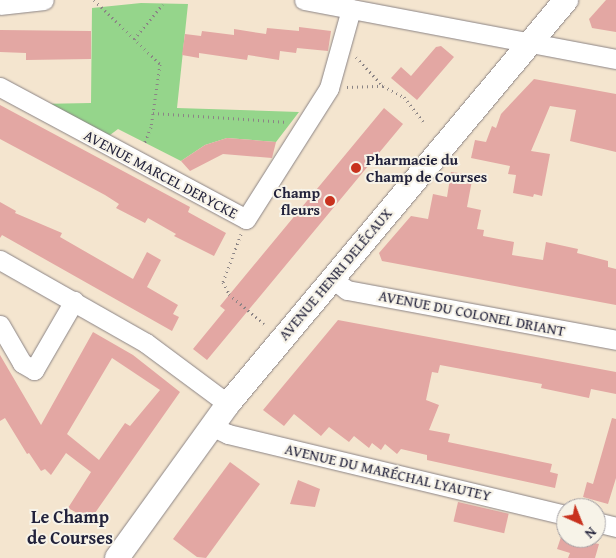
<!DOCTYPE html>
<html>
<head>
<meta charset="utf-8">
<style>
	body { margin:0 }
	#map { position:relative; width:616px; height:558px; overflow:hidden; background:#f4e5cf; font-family:"Gentium Book Plus",serif }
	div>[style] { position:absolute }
	.green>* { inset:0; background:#95d58b }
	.building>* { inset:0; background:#e3a7a3; transform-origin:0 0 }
	.path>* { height:3px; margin-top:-1.5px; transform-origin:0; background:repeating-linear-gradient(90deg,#8b8485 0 1px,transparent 0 5px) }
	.roads { filter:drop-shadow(0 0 1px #8b8485) drop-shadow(0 0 1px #8b8485) }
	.minor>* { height:19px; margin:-9.5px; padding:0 9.5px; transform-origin:9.5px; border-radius:9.5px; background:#fff }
	.tertiary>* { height:24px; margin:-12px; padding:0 12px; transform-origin:12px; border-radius:12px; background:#fff }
	.dots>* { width:14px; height:14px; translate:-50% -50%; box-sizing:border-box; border:2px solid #f7f3e8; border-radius:50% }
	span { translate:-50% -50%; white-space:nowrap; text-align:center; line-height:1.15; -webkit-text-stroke:4px #f7f3e8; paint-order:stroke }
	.poi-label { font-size:15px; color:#22223b; font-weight:700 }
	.left { translate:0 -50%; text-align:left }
	.right { translate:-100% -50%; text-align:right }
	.street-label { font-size:15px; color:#22223b }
	.quarter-label { font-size:18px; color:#22223b; font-weight:700 }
	.north { position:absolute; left:556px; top:498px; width:50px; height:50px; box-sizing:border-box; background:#f7f3e8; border:1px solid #a29fa3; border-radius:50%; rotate:136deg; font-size:14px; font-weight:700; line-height:20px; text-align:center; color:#22223b }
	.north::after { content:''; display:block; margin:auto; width:18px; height:22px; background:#c8321e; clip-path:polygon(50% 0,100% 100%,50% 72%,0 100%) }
</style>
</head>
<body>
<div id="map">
	<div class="green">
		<div style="clip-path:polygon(141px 3px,188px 4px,177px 108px,299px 112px,276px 142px,227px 138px,205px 145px,181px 161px,118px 129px,106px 138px,38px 104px,91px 103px,92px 8px)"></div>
	</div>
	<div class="building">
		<div style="clip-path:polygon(606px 0,616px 0,616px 32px,592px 28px,589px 19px)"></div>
		<div style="clip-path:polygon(299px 27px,331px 31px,328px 51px,297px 48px,296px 53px,280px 51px,279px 60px,248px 55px,247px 60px,199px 53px,199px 58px,182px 55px,185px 34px,201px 36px,202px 31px,234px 35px,234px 29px,266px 34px,267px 28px,299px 31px)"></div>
		<div style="clip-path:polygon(0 30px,91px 31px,91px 59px,26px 60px,26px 53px,0 52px)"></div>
		<div style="clip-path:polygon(441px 46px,454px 57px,417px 100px,391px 78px,401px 67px,411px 76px,436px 47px)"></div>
		<div style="clip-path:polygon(534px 79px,616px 94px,616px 152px,570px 141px,576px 110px,550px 106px,531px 151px,550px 154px,542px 196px,534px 194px,533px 197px,513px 193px,516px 175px,508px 174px,510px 166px,471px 158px,475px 140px,486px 142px,492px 126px,496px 128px,501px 114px)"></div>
		<div style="clip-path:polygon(0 105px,190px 207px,188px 212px,226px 233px,214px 256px,174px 236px,176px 234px,148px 218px,145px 223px,116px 208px,119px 204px,105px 195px,0 139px)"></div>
		<div style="clip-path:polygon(384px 108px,403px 124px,207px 360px,193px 349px,225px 310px,220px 306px)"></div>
		<div style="clip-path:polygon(227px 138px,276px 142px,272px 158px,223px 154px,190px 171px,181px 161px,205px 145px)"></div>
		<div style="clip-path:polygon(451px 172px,473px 175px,467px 207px,481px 210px,477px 229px,484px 230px,483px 236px,514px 242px,512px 255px,543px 260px,546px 242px,578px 249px,577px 253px,608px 261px,608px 267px,616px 269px,616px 305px,382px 261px,379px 253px,411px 216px,428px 219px,433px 194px,447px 197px)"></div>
		<div style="clip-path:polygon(0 202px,16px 211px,15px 213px,62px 233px,60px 237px,133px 279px,147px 252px,161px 260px,147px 287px,178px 305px,173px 314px,179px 317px,172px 331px,2px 235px,0 238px)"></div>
		<div style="clip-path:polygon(338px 320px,616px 372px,616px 394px,591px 389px,589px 398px,541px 388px,542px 384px,440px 365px,438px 373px,432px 372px,426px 400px,439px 405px,429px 430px,450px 434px,448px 442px,552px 464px,550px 472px,558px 474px,555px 488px,427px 460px,427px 455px,401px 449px,397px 454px,385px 444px,381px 450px,372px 443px,369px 448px,354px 436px,349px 442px,329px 427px,321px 436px,294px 414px,284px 426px,263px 410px)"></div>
		<div style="clip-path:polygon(evenodd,93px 332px,133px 355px,180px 392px,90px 520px,68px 508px,91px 472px,66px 453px,51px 475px,45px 469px,41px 471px,29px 453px,27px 454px,5px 418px,0 421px,0 355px,41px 425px,93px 332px,112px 358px,160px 390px,130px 426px,125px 423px,99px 460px,67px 434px,112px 358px)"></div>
		<div style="clip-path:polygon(612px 418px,616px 419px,616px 478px,608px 504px,583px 497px,587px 482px,593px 484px)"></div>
		<div style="clip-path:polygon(230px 462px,260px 484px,206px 558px,197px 557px,173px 539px)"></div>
		<div style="clip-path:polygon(298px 480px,320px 489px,315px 507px,290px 504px)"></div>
		<div style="left:458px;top:502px;width:52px;height:20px;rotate:13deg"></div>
		<div style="clip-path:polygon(562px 534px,566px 538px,599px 544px,595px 558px,568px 558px,570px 553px,557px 549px)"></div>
	</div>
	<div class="path">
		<div style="left:94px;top:0;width:92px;rotate:44.1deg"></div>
		<div style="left:160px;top:64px;width:64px;rotate:98.1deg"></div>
		<div style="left:151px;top:127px;width:18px;rotate:112deg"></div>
		<div style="left:134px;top:39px;width:45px;rotate:-50.4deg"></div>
		<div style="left:356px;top:57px;width:40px;rotate:47deg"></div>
		<div style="left:347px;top:87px;width:36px;rotate:-2deg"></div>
		<div style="left:383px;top:86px;width:24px;rotate:28deg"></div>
		<div style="left:404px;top:97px;width:31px;rotate:52deg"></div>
		<div style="left:153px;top:113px;width:135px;rotate:3.8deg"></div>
		<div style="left:241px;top:234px;width:51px;rotate:110.6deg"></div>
		<div style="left:223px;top:282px;width:13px;rotate:63deg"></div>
		<div style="left:229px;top:294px;width:46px;rotate:40.6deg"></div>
	</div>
	<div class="roads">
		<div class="minor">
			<div style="left:304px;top:0;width:318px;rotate:10.7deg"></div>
			<div style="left:0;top:5px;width:44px;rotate:-6.5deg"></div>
			<div style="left:0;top:87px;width:279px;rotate:28.2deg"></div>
			<div style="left:246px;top:219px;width:155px;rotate:-57.6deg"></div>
			<div style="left:329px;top:88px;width:82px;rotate:-74.4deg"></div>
			<div style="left:0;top:260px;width:168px;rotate:29.6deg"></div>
			<div style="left:146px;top:343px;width:102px;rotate:36.6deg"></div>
			<div style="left:331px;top:278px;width:20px;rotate:37deg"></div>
			<div style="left:347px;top:290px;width:274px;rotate:10.5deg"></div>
			<div style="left:0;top:325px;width:44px;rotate:59.9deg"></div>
			<div style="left:22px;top:363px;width:14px;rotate:30deg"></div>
			<div style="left:34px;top:370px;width:80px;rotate:-59.9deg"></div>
			<div style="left:211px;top:426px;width:19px;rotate:25deg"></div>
			<div style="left:228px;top:434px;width:348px;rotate:13.5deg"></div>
			<div style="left:596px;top:522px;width:21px;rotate:14deg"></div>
		</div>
		<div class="tertiary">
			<div style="left:117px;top:558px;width:190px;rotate:-54.2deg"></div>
			<div style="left:228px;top:404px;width:527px;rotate:-50.08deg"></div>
		</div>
	</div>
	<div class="dots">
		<div style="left:356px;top:168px;background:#c8321e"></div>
		<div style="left:330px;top:201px;background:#c8321e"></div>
	</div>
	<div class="poi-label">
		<span class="left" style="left:366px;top:168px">Pharmacie du<br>Champ de Courses</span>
		<span class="right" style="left:320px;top:201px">Champ<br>fleurs</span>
	</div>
	<div class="street-label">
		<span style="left:161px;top:174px;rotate:28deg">AVENUE MARCEL DERYCKE</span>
		<span style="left:335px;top:274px;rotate:-50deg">AVENUE HENRI DELÉCAUX</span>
		<span style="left:472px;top:313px;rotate:11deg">AVENUE DU COLONEL DRIANT</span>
		<span style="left:388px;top:472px;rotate:13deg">AVENUE DU MARÉCHAL LYAUTEY</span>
	</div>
	<div class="quarter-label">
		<span style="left:70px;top:528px">Le Champ<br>de Courses</span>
	</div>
	<div class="north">N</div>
</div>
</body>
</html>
